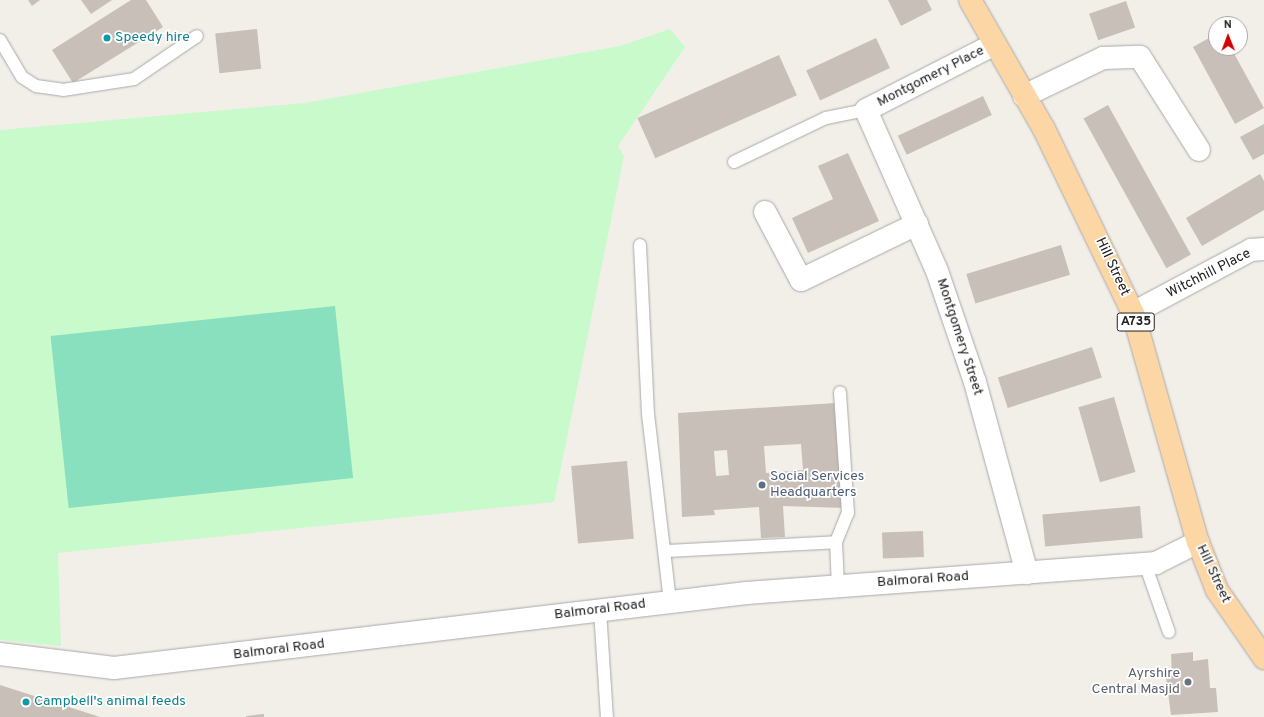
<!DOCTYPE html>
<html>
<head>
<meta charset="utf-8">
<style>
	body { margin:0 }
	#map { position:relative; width:1264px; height:717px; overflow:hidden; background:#f2efe9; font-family:Overpass,sans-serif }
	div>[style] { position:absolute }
	.park>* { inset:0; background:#c8facc }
	.pitch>* { inset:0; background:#88e0be; transform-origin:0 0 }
	.building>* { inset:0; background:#c7bfb8; transform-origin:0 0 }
	.roads { filter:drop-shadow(0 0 1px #a9a9a9) drop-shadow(0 0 1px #a9a9a9) }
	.lane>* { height:12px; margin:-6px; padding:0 6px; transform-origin:6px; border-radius:6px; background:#fff }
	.street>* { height:22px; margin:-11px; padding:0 11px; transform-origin:11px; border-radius:11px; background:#fff }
	.primary>* { height:22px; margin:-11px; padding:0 11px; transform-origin:11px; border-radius:11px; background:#fcd6a4 }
	.dots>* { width:11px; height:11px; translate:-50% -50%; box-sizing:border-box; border:2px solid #fff; border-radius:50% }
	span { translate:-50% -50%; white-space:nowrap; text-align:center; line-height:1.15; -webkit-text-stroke:3.5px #fff; paint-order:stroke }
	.shield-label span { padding:1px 3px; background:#fff; border:1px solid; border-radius:3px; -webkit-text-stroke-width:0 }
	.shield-label { font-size:13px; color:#222; font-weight:700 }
	.culture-label { font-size:14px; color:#0d838f }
	.left { translate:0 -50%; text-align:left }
	.street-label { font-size:14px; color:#222 }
	.service-label { font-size:14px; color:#4e5e75 }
	.worship-label { font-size:14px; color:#5b616d }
	.right { translate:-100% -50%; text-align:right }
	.north { position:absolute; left:1208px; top:16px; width:40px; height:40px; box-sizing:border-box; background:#fff; border:1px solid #a7a7a7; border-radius:50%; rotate:359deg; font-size:11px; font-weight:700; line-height:16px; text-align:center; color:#222 }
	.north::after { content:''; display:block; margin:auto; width:14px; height:18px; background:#d40000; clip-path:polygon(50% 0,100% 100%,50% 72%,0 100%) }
</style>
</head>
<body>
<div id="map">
	<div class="park">
		<div style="clip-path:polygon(670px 29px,685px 47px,618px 146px,624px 156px,554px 502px,58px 553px,61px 646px,0 640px,0 130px,305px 103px,620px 46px)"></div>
	</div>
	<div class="pitch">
		<div style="left:335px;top:306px;width:173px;height:286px;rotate:84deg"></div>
	</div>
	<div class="building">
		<div style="clip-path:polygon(28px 0,40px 0,32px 6px)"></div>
		<div style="clip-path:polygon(81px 0,112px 0,91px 14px)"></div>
		<div style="clip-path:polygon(131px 0,146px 0,163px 27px,73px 83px,52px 50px)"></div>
		<div style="clip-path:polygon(888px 0,927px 0,932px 10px,901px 26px)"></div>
		<div style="left:1126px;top:1px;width:28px;height:39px;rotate:71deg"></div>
		<div style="left:257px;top:29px;width:40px;height:42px;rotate:84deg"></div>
		<div style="clip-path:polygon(1216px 34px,1216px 48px,1231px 48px,1264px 108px,1235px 124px,1193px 47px)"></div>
		<div style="left:876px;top:38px;width:33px;height:77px;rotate:65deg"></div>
		<div style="left:779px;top:55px;width:44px;height:155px;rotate:66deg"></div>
		<div style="left:983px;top:96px;width:21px;height:94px;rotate:65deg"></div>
		<div style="left:1108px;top:105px;width:171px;height:28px;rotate:61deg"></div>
		<div style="clip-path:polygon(1264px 124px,1264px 154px,1253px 160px,1240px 137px)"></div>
		<div style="clip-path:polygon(848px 153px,879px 221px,808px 253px,792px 218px,833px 199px,818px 166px)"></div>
		<div style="clip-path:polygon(1260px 174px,1264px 181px,1264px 210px,1202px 246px,1186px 218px)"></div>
		<div style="left:1061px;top:245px;width:31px;height:99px;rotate:73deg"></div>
		<div style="left:1092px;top:347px;width:32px;height:99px;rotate:72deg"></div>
		<div style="left:1114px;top:397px;width:78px;height:37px;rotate:74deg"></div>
		<div style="clip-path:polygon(evenodd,836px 403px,845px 508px,783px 506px,785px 537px,761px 538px,759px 507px,714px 510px,715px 515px,682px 517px,678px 413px,836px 403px,801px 444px,803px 470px,766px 473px,764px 446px,801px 444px,836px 403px,727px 450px,729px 475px,716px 476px,714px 451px,727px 450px)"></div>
		<div style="left:627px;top:461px;width:78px;height:56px;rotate:85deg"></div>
		<div style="left:1140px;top:506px;width:32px;height:98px;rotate:85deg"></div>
		<div style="left:923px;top:531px;width:26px;height:41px;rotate:88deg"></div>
		<div style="clip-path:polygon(1193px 652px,1193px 661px,1208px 659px,1210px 688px,1216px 688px,1218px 712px,1171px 715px,1166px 677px,1172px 676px,1171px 654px)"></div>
		<div style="clip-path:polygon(0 685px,100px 717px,0 717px)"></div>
		<div style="clip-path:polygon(264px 714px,264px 717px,246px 717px,246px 716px)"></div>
	</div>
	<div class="roads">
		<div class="lane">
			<div style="left:0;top:40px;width:43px;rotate:59.3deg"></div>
			<div style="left:22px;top:77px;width:17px;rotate:33deg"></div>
			<div style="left:36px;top:86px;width:27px;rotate:8deg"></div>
			<div style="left:63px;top:90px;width:72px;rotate:-8.8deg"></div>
			<div style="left:134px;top:79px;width:76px;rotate:-34.3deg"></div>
			<div style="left:734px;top:162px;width:102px;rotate:-25.6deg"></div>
			<div style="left:826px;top:118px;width:41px;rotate:-11.3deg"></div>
			<div style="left:640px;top:245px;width:169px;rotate:87.3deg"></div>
			<div style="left:648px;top:414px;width:188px;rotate:83.3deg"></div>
			<div style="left:667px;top:551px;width:169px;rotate:-3deg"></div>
			<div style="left:1145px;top:564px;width:72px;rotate:70.6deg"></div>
			<div style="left:838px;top:586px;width:44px;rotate:-92.6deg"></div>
			<div style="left:836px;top:542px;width:31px;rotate:-68deg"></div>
			<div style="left:848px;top:513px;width:121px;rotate:-93.8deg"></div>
			<div style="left:600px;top:610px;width:107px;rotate:86.3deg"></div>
		</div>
		<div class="street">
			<div style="left:995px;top:44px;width:145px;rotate:152.9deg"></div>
			<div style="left:866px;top:110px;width:176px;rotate:66.2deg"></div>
			<div style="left:937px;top:271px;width:117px;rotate:71.1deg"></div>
			<div style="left:975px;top:382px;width:198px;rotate:74.8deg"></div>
			<div style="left:1024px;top:96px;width:88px;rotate:-25.7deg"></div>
			<div style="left:1103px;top:58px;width:37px;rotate:-2deg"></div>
			<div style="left:1140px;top:57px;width:110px;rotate:57.6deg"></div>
			<div style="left:765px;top:212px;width:77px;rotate:62.1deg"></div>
			<div style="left:801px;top:280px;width:129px;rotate:-25.8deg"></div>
			<div style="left:1133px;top:313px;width:134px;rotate:-28.1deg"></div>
			<div style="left:1251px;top:250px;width:13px;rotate:-4deg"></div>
			<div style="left:0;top:654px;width:115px;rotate:7deg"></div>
			<div style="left:114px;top:668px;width:637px;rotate:-6.76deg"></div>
			<div style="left:747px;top:593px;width:410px;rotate:-4.2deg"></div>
			<div style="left:1156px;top:563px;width:47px;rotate:-26.6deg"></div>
		</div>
		<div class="primary">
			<div style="left:970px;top:0;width:149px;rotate:60.2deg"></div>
			<div style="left:1044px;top:129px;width:204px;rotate:64.2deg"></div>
			<div style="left:1133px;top:313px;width:238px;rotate:74.2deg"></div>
			<div style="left:1198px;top:542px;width:52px;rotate:68.4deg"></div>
			<div style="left:1217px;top:590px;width:83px;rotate:55.3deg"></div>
		</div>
	</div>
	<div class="dots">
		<div style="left:107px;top:38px;background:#0f9aa8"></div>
		<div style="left:762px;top:485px;background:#5c6f8a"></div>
		<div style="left:1188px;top:682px;background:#6b7280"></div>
		<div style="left:26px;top:702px;background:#0f9aa8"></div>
	</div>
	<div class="shield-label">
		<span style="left:1136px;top:322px">A735</span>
	</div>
	<div class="culture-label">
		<span class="left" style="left:115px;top:38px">Speedy hire</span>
		<span class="left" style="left:34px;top:702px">Campbell's animal feeds</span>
	</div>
	<div class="street-label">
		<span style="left:931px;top:77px;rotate:-27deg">Montgomery Place</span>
		<span style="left:1112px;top:267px;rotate:65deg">Hill Street</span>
		<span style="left:1209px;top:274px;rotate:-27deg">Witchhill Place</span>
		<span style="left:959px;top:337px;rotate:72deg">Montgomery Street</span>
		<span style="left:1213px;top:574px;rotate:65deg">Hill Street</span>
		<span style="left:923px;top:580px;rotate:-4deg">Balmoral Road</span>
		<span style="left:600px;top:610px;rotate:-7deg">Balmoral Road</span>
		<span style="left:279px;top:650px;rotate:-7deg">Balmoral Road</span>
	</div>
	<div class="service-label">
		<span class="left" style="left:770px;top:485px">Social Services<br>Headquarters</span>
	</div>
	<div class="worship-label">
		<span class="right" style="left:1180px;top:682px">Ayrshire<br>Central Masjid</span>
	</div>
	<div class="north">N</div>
</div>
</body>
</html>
